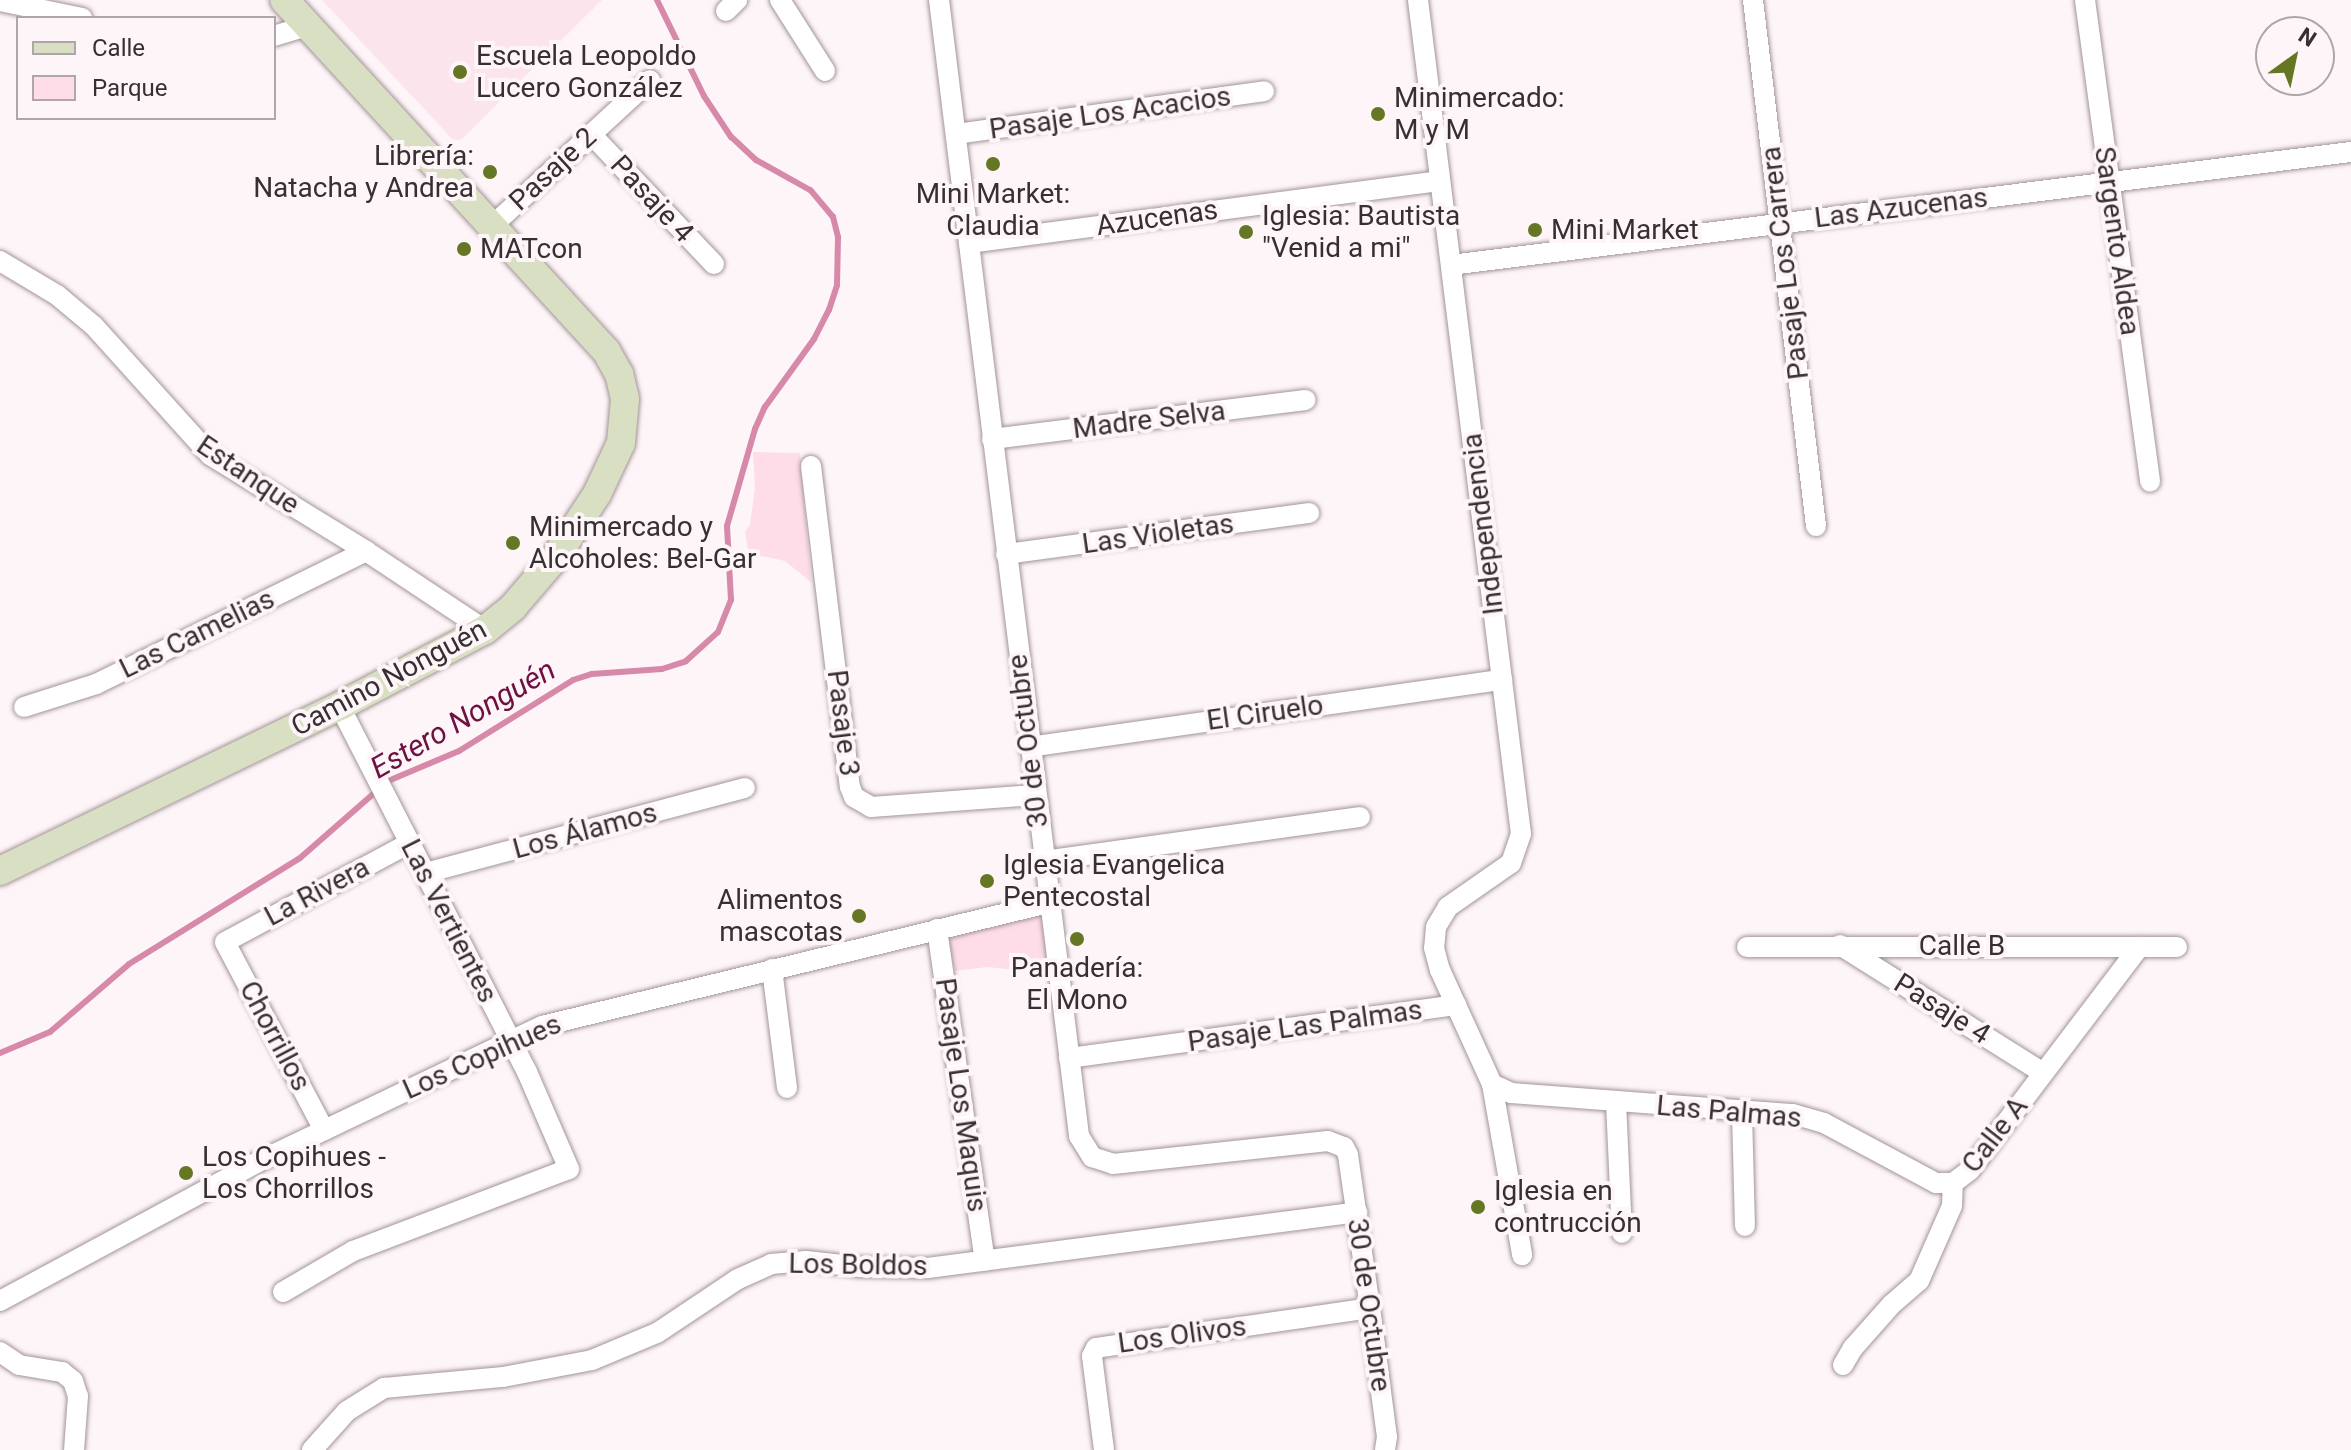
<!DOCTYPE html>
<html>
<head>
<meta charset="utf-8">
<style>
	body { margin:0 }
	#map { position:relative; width:2351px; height:1450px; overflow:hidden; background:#fef5f8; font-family:Roboto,sans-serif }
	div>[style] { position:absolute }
	.built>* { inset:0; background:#fce4ed }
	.green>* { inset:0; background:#fedce8 }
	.stream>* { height:6px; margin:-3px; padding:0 3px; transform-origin:3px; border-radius:3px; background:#d789a9 }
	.roads { filter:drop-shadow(0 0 2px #a29499) drop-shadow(0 0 2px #a29499) }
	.minor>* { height:20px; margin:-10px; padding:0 10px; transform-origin:10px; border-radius:10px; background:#fff }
	.secondary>* { height:28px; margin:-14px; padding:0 14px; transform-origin:14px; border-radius:14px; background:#d9dfc2 }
	.dots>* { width:22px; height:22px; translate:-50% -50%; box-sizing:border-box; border:4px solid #fef5f8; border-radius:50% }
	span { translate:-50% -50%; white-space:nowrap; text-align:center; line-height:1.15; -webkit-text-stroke:8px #fef5f8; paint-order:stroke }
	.poi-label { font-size:28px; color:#363032 }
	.left { translate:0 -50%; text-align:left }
	.right { translate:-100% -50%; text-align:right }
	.street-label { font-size:28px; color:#363032 }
	.water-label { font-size:30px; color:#6d1142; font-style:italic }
	.legend { position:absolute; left:16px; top:16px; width:260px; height:104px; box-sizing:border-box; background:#fef5f8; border:2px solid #aea6a9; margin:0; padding:10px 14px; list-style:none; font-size:24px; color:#363032 }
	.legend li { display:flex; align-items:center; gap:16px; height:40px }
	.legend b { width:40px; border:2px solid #aea6a9 }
	.north { position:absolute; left:2255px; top:16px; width:80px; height:80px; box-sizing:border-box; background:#fef5f8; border:2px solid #aea6a9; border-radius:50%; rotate:33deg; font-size:22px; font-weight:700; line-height:32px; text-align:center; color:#363032 }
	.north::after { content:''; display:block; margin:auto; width:28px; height:36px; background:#657624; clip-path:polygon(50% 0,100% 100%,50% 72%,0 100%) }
</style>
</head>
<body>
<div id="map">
	<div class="built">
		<div style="clip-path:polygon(322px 0,602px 0,457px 144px)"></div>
	</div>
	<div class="green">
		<div style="clip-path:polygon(753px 452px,800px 453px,811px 582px,785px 561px,762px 556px,754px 559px,748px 550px,745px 532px,750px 525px,755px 487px)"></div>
		<div style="clip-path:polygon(1045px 907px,1047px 973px,987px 967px,955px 971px,943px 932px)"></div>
	</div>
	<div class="stream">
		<div style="left:0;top:1053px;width:54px;rotate:-22.8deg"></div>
		<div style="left:50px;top:1032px;width:104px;rotate:-40.7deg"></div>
		<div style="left:129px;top:964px;width:201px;rotate:-31.8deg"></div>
		<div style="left:300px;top:858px;width:117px;rotate:-41.2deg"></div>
		<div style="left:388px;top:781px;width:77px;rotate:-22.9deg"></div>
		<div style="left:459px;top:751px;width:134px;rotate:-31.9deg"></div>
		<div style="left:573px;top:680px;width:20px;rotate:-18deg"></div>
		<div style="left:592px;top:674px;width:70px;rotate:-4.1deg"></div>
		<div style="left:662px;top:669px;width:25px;rotate:-18deg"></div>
		<div style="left:686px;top:661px;width:43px;rotate:-42.2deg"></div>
		<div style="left:718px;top:632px;width:35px;rotate:-68deg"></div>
		<div style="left:731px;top:600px;width:74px;rotate:-93.1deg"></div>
		<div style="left:727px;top:526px;width:101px;rotate:-73.9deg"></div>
		<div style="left:755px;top:429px;width:24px;rotate:-66deg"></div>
		<div style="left:765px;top:407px;width:84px;rotate:-54.2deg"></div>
		<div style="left:814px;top:339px;width:33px;rotate:-63deg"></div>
		<div style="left:829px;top:310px;width:26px;rotate:-72deg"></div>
		<div style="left:837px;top:285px;width:48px;rotate:-88.8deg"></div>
		<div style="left:838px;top:237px;width:21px;rotate:-104deg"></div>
		<div style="left:833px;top:217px;width:35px;rotate:-130deg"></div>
		<div style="left:810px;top:190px;width:62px;rotate:-150.9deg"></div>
		<div style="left:756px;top:160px;width:34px;rotate:-137deg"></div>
		<div style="left:731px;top:137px;width:49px;rotate:-123.4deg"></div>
		<div style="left:704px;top:96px;width:107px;rotate:-116.1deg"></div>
	</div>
	<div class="roads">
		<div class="minor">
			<div style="left:780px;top:0;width:84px;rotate:57.6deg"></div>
			<div style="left:939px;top:0;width:1145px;rotate:82.97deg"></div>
			<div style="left:1079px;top:1136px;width:25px;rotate:58deg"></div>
			<div style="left:1092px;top:1157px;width:22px;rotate:18deg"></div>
			<div style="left:1113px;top:1164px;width:216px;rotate:-6.1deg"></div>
			<div style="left:1328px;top:1141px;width:17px;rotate:21deg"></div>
			<div style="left:1344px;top:1147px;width:9px;rotate:63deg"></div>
			<div style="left:1348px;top:1155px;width:155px;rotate:81.8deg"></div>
			<div style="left:1370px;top:1308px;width:130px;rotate:82.5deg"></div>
			<div style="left:1387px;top:1437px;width:13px;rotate:99deg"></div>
			<div style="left:1418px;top:0;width:840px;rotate:82.96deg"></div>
			<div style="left:1521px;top:834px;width:31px;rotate:109deg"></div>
			<div style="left:1511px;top:863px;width:77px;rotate:145.1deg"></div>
			<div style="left:1448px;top:907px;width:23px;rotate:121deg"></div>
			<div style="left:1436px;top:927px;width:21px;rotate:95deg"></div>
			<div style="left:1434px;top:948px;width:23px;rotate:75deg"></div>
			<div style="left:1440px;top:970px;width:125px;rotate:65.5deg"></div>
			<div style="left:1492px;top:1084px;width:174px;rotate:80deg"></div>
			<div style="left:1753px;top:0;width:530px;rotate:83.17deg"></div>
			<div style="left:2085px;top:0;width:486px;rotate:82.3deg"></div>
			<div style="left:0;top:1px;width:84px;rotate:11.7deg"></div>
			<div style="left:726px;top:11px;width:16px;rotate:-45deg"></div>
			<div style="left:274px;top:36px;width:34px;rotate:-17deg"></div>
			<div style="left:591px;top:134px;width:179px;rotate:46.6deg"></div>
			<div style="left:956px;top:134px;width:311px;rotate:-7.9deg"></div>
			<div style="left:492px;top:226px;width:215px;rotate:-42.7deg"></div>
			<div style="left:969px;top:243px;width:475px;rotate:-7.5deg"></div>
			<div style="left:0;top:261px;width:66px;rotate:30.8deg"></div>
			<div style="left:57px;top:295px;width:48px;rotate:40deg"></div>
			<div style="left:94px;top:326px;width:173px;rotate:48deg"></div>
			<div style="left:210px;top:455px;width:183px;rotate:31.6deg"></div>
			<div style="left:366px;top:551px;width:143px;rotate:33.6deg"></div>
			<div style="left:1451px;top:265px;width:907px;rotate:-7.16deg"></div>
			<div style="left:992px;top:439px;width:316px;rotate:-7.1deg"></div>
			<div style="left:811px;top:466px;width:323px;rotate:83.1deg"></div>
			<div style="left:850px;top:787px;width:11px;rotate:68deg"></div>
			<div style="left:854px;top:797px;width:20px;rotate:30deg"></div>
			<div style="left:871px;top:807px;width:164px;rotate:-4.2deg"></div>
			<div style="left:1006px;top:554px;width:306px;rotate:-7.7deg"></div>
			<div style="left:24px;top:707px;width:76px;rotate:-17.7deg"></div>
			<div style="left:96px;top:684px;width:301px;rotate:-26.2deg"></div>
			<div style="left:1029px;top:747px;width:478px;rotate:-8.1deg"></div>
			<div style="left:1043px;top:861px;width:320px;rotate:-7.9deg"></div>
			<div style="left:425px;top:873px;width:331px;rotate:-14.9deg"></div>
			<div style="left:937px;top:929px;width:335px;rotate:81.8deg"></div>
			<div style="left:1840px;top:945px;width:240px;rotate:32.2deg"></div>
			<div style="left:1747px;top:947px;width:430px"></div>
			<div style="left:772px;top:969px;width:120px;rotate:82.8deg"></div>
			<div style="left:1069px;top:1058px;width:391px;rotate:-7.8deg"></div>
			<div style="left:1492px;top:1084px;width:21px;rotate:25deg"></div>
			<div style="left:1511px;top:1093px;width:283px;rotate:4.3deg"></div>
			<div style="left:1793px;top:1114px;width:32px;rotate:16deg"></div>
			<div style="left:1824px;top:1123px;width:127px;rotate:28.2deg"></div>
			<div style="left:1936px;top:1183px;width:17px"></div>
			<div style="left:1953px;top:1183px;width:21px;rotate:-37deg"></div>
			<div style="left:1970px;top:1170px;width:280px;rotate:-52.8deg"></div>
			<div style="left:1616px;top:1102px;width:131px;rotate:87.4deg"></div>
			<div style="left:1742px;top:1113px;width:113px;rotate:88.5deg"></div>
			<div style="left:324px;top:1130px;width:212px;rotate:-117.8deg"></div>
			<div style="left:225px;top:942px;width:210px;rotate:-28.2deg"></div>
			<div style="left:283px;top:1292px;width:81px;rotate:-30.4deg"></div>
			<div style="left:353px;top:1251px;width:231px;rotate:-20.8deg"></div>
			<div style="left:569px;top:1169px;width:106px;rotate:-113.4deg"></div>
			<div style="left:527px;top:1072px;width:411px;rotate:-117.1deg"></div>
			<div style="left:0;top:1301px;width:295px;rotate:-28.3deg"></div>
			<div style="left:260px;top:1161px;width:313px;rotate:-25.6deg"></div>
			<div style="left:542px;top:1026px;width:521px;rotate:-13.66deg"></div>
			<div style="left:0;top:1352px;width:23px;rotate:34deg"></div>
			<div style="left:19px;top:1365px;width:44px;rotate:9.2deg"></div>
			<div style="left:62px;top:1372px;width:14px;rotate:39deg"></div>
			<div style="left:73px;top:1381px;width:16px;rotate:72deg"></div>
			<div style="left:78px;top:1396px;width:54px;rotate:94.2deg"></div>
			<div style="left:1843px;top:1365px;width:20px;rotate:-60deg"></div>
			<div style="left:1853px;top:1348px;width:57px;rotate:-48.5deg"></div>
			<div style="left:1891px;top:1305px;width:37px;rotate:-41deg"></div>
			<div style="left:1919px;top:1281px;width:82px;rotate:-66.3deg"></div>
			<div style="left:1952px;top:1206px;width:23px;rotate:-88deg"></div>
			<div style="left:312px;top:1450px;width:52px;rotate:-48.1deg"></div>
			<div style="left:347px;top:1411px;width:44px;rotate:-31.9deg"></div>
			<div style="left:384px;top:1388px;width:120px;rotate:-5.3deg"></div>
			<div style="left:503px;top:1377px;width:91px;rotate:-10.8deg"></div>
			<div style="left:592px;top:1360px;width:70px;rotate:-22.6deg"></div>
			<div style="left:657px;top:1333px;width:97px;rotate:-33.7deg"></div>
			<div style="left:738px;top:1279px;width:36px;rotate:-24deg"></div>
			<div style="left:771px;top:1264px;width:35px;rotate:-5deg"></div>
			<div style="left:806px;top:1261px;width:55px;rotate:6.2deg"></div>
			<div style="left:861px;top:1267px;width:67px;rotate:0.9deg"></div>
			<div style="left:928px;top:1268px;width:433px;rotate:-7.4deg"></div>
			<div style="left:1104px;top:1450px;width:95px;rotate:-97.3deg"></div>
			<div style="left:1092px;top:1356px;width:9px;rotate:-63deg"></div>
			<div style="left:1096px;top:1348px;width:277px;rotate:-8.3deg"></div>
		</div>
		<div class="secondary">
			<div style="left:0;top:871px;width:378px;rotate:-25.9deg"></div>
			<div style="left:340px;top:706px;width:164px;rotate:-27.7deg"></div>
			<div style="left:485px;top:630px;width:36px;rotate:-39deg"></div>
			<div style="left:513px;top:607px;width:65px;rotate:-49.4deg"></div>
			<div style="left:555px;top:558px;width:77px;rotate:-56.7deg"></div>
			<div style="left:597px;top:494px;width:56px;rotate:-64.8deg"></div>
			<div style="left:621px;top:443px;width:44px;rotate:-84.8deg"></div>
			<div style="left:625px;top:399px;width:26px;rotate:-103deg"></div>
			<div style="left:619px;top:374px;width:26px;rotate:-119deg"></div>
			<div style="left:606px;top:351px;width:476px;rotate:-132.5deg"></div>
		</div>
	</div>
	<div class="dots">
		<div style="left:460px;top:72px;background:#657624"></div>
		<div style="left:1378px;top:114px;background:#657624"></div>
		<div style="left:993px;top:164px;background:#657624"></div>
		<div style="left:490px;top:172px;background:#657624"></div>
		<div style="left:1535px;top:230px;background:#657624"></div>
		<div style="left:1246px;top:232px;background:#657624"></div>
		<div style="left:464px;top:249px;background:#657624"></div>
		<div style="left:513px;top:543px;background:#657624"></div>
		<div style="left:987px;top:881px;background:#657624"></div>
		<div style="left:859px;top:916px;background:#657624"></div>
		<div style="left:1077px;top:939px;background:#657624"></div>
		<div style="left:186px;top:1173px;background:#657624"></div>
		<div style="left:1478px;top:1207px;background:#657624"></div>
	</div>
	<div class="poi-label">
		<span class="left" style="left:476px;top:72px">Escuela Leopoldo<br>Lucero González</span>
		<span class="left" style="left:1394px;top:114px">Minimercado:<br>M y M</span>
		<span class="right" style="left:474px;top:172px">Librería:<br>Natacha y Andrea</span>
		<span style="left:993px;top:210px">Mini Market:<br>Claudia</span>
		<span class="left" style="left:1262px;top:232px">Iglesia: Bautista<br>"Venid a mi"</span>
		<span class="left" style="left:1551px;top:230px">Mini Market</span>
		<span class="left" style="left:480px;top:249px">MATcon</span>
		<span class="left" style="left:529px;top:543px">Minimercado y<br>Alcoholes: Bel-Gar</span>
		<span class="left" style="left:1003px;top:881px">Iglesia Evangelica<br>Pentecostal</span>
		<span class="right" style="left:843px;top:916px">Alimentos<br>mascotas</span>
		<span style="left:1077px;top:984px">Panadería:<br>El Mono</span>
		<span class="left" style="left:202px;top:1173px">Los Copihues -<br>Los Chorrillos</span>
		<span class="left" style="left:1494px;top:1207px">Iglesia en<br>contrucción</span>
	</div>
	<div class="street-label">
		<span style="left:1110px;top:113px;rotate:-8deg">Pasaje Los Acacios</span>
		<span style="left:553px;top:169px;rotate:-43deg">Pasaje 2</span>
		<span style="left:652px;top:199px;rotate:47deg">Pasaje 4</span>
		<span style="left:1901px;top:208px;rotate:-7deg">Las Azucenas</span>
		<span style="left:1157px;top:218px;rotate:-8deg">Azucenas</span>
		<span style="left:2117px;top:241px;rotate:82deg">Sargento Aldea</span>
		<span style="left:1785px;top:263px;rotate:-97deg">Pasaje Los Carrera</span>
		<span style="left:1149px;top:420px;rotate:-7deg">Madre Selva</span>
		<span style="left:248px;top:475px;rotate:34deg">Estanque</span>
		<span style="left:1483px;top:524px;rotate:-97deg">Independencia</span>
		<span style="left:1158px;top:534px;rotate:-8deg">Las Violetas</span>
		<span style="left:197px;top:634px;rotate:-26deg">Las Camelias</span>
		<span style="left:389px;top:678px;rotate:-28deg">Camino Nonguén</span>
		<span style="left:1265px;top:713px;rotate:-8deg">El Ciruelo</span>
		<span style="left:843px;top:723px;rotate:83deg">Pasaje 3</span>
		<span style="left:1028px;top:741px;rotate:-97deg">30 de Octubre</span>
		<span style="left:585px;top:831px;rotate:-15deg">Los Álamos</span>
		<span style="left:317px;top:892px;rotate:-28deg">La Rivera</span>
		<span style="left:449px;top:921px;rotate:63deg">Las Vertientes</span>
		<span style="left:1962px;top:946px">Calle B</span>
		<span style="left:1942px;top:1009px;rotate:32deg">Pasaje 4</span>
		<span style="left:1305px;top:1026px;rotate:-8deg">Pasaje Las Palmas</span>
		<span style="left:275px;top:1036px;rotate:62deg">Chorrillos</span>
		<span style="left:482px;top:1057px;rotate:-24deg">Los Copihues</span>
		<span style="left:961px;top:1095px;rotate:82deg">Pasaje Los Maquis</span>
		<span style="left:1729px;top:1112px;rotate:5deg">Las Palmas</span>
		<span style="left:1995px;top:1135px;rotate:-52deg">Calle A</span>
		<span style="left:858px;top:1265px;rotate:1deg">Los Boldos</span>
		<span style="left:1369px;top:1305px;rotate:82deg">30 de Octubre</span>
		<span style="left:1182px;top:1335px;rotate:-8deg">Los Olivos</span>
	</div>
	<div class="water-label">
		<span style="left:463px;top:719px;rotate:-30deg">Estero Nonguén</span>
	</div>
	<ul class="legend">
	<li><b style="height:10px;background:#d9dfc2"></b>Calle</li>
	<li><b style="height:22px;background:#fedce8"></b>Parque</li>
	</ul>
	<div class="north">N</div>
</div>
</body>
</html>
